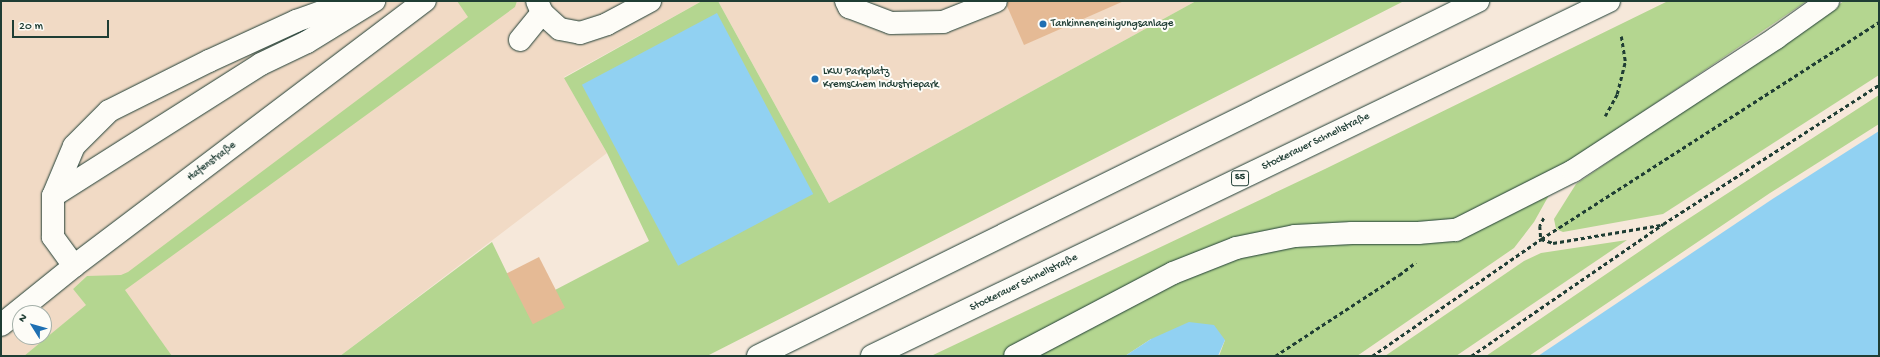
<!DOCTYPE html>
<html>
<head>
<meta charset="utf-8">
<style>
	body { margin:0 }
	#map { position:relative; width:1880px; height:357px; overflow:hidden; background:#f6e8da; font-family:"Gochi Hand",sans-serif }
	div>[style] { position:absolute }
	.built>* { inset:0; background:#f1dac5 }
	.green>* { inset:0; background:#b4d690 }
	.water>* { inset:0; background:#91d1f2; transform-origin:0 0 }
	.building>* { inset:0; background:#e5ba95; transform-origin:0 0 }
	.path>* { height:2.5px; margin-top:-1.25px; transform-origin:0; background:repeating-linear-gradient(90deg,#1f3d34 0 4px,transparent 0 7px) }
	.roads { filter:drop-shadow(0 0 1px #1f3d34) drop-shadow(0 0 1px #1f3d34) }
	.minor>* { height:22px; margin:-11px; padding:0 11px; transform-origin:11px; border-radius:11px; background:#fdfcf7 }
	.highway>* { height:22px; margin:-11px; padding:0 11px; transform-origin:11px; border-radius:11px; background:#fdfcf7 }
	.dots>* { width:11px; height:11px; translate:-50% -50%; box-sizing:border-box; border:2px solid #fdfcf7; border-radius:50% }
	span { translate:-50% -50%; white-space:nowrap; text-align:center; line-height:1.15; -webkit-text-stroke:4px #fdfcf7; paint-order:stroke }
	.shield-label span { padding:1px 3px; background:#fdfcf7; border:1px solid; border-radius:3px; -webkit-text-stroke-width:0 }
	.shield-label { font-size:10px; color:#1f3d34; font-weight:700 }
	.poi-label { font-size:11px; color:#1f3d34 }
	.left { translate:0 -50%; text-align:left }
	.street-label { font-size:11px; color:#1f3d34 }
	.frame { position:absolute; inset:0; border:2px solid #1f3d34; pointer-events:none }
	.north { position:absolute; left:12px; top:305px; width:40px; height:40px; box-sizing:border-box; background:#fdfcf7; border:1px solid #a4b0a9; border-radius:50%; rotate:307deg; font-size:11px; font-weight:700; line-height:16px; text-align:center; color:#1f3d34 }
	.north::after { content:''; display:block; margin:auto; width:14px; height:18px; background:#1f6fb2; clip-path:polygon(50% 0,100% 100%,50% 72%,0 100%) }
	.scale { position:absolute; left:12px; top:20px; width:97px; height:18px; box-sizing:border-box; border:2px solid #1f3d34; border-top:0; padding-left:5px; font-size:12px; line-height:14px; white-space:nowrap; color:#1f3d34; -webkit-text-stroke:3px #fdfcf7; paint-order:stroke }
</style>
</head>
<body>
<div id="map">
	<div class="built">
		<div style="clip-path:polygon(evenodd,1px 1px,702px 1px,564px 77px,607px 153px,340px 356px,172px 356px,114px 276px,87px 276px,73px 289px,87px 305px,24px 356px,1px 356px,1px 1px,20px 313px,44px 313px,44px 337px,20px 337px,20px 313px)"></div>
		<div style="clip-path:polygon(718px 1px,1196px 1px,829px 203px)"></div>
	</div>
	<div class="green">
		<div style="clip-path:polygon(457px 1px,517px 1px,515px 7px,125px 290px,172px 356px,24px 356px,86px 305px,73px 289px,87px 276px,121px 275px,128px 272px,468px 17px)"></div>
		<div style="clip-path:polygon(702px 1px,718px 1px,829px 203px,1196px 1px,1404px 1px,707px 356px,340px 356px,492px 242px,507px 273px,555px 290px,649px 241px,607px 153px,564px 78px)"></div>
		<div style="clip-path:polygon(1668px 1px,1807px 1px,1567px 163px,1534px 222px,1514px 248px,1357px 356px,1219px 356px,1225px 340px,1151px 339px,1125px 356px,931px 356px,1325px 169px)"></div>
		<div style="clip-path:polygon(1844px 1px,1879px 1px,1879px 75px,1663px 214px,1563px 232px,1556px 229px,1554px 219px,1576px 184px)"></div>
		<div style="clip-path:polygon(1879px 95px,1879px 124px,1770px 193px,1529px 356px,1486px 356px,1668px 232px)"></div>
		<div style="clip-path:polygon(1627px 240px,1456px 356px,1385px 356px,1524px 261px,1541px 253px)"></div>
	</div>
	<div class="water">
		<div style="left:717px;top:13px;width:205px;height:153px;rotate:62deg"></div>
		<div style="clip-path:polygon(1879px 131px,1879px 356px,1538px 356px,1774px 198px)"></div>
		<div style="clip-path:polygon(1189px 322px,1214px 325px,1225px 340px,1218px 356px,1125px 356px,1151px 339px)"></div>
	</div>
	<div class="building">
		<div style="clip-path:polygon(1008px 1px,1124px 1px,1024px 45px,1007px 6px)"></div>
		<div style="left:539px;top:257px;width:57px;height:36px;rotate:63deg"></div>
	</div>
	<div class="path">
		<div style="left:1605px;top:116px;width:25px;rotate:-61deg"></div>
		<div style="left:1617px;top:94px;width:34px;rotate:-76deg"></div>
		<div style="left:1625px;top:61px;width:25px;rotate:-99deg"></div>
		<div style="left:1544px;top:218px;width:9px;rotate:117deg"></div>
		<div style="left:1540px;top:226px;width:13px;rotate:86deg"></div>
		<div style="left:1541px;top:239px;width:13px;rotate:18deg"></div>
		<div style="left:1553px;top:243px;width:109px;rotate:-9.5deg"></div>
		<div style="left:1275px;top:356px;width:148px;rotate:-33.2deg"></div>
		<div style="left:1399px;top:275px;width:21px;rotate:-37deg"></div>
		<div style="left:1372px;top:356px;width:206px;rotate:-34.7deg"></div>
		<div style="left:1541px;top:239px;width:402px;rotate:-32.7deg"></div>
		<div style="left:1471px;top:356px;width:233px;rotate:-34.5deg"></div>
		<div style="left:1663px;top:224px;width:257px;rotate:-32.8deg"></div>
	</div>
	<div class="roads">
		<div class="minor">
			<div style="left:537px;top:1px;width:13px;rotate:67deg"></div>
			<div style="left:542px;top:13px;width:24px;rotate:42deg"></div>
			<div style="left:560px;top:29px;width:20px;rotate:11deg"></div>
			<div style="left:580px;top:33px;width:28px;rotate:-18deg"></div>
			<div style="left:607px;top:24px;width:49px;rotate:-28.1deg"></div>
			<div style="left:846px;top:1px;width:7px;rotate:63deg"></div>
			<div style="left:849px;top:7px;width:45px;rotate:20.9deg"></div>
			<div style="left:891px;top:23px;width:52px;rotate:-1.1deg"></div>
			<div style="left:943px;top:22px;width:57px;rotate:-21.6deg"></div>
			<div style="left:520px;top:40px;width:35px;rotate:-51deg"></div>
			<div style="left:53px;top:196px;width:54px;rotate:-67.2deg"></div>
			<div style="left:74px;top:146px;width:49px;rotate:-45deg"></div>
			<div style="left:109px;top:111px;width:112px;rotate:-26.6deg"></div>
			<div style="left:209px;top:61px;width:96px;rotate:-24.7deg"></div>
			<div style="left:296px;top:21px;width:59px;rotate:-19.7deg"></div>
			<div style="left:74px;top:266px;width:36px;rotate:-126deg"></div>
			<div style="left:53px;top:237px;width:41px;rotate:-90deg"></div>
			<div style="left:53px;top:196px;width:246px;rotate:-32.4deg"></div>
			<div style="left:261px;top:64px;width:51px;rotate:-25.6deg"></div>
			<div style="left:307px;top:42px;width:79px;rotate:-31.5deg"></div>
			<div style="left:1px;top:325px;width:94px;rotate:-38.9deg"></div>
			<div style="left:74px;top:266px;width:440px;rotate:-37.1deg"></div>
			<div style="left:1015px;top:356px;width:178px;rotate:-27.7deg"></div>
			<div style="left:1173px;top:273px;width:68px;rotate:-21.6deg"></div>
			<div style="left:1236px;top:248px;width:60px;rotate:-11.5deg"></div>
			<div style="left:1295px;top:236px;width:57px;rotate:-3deg"></div>
			<div style="left:1352px;top:233px;width:66px"></div>
			<div style="left:1418px;top:233px;width:38px;rotate:-5deg"></div>
			<div style="left:1456px;top:230px;width:131px;rotate:-26.8deg"></div>
			<div style="left:1573px;top:171px;width:243px;rotate:-33.2deg"></div>
			<div style="left:1776px;top:38px;width:64px;rotate:-35.4deg"></div>
		</div>
		<div class="highway">
			<div style="left:758px;top:356px;width:803px;rotate:-26.25deg"></div>
			<div style="left:872px;top:356px;width:818px;rotate:-25.72deg"></div>
		</div>
	</div>
	<div class="dots">
		<div style="left:1043px;top:24px;background:#1f6fb2"></div>
		<div style="left:815px;top:79px;background:#1f6fb2"></div>
	</div>
	<div class="shield-label">
		<span style="left:1240px;top:178px">S5</span>
	</div>
	<div class="poi-label">
		<span class="left" style="left:1051px;top:24px">Tankinnenreinigungsanlage</span>
		<span class="left" style="left:823px;top:79px">LKW Parkplatz<br>KremsChem Industriepark</span>
	</div>
	<div class="street-label">
		<span style="left:1316px;top:142px;rotate:-26deg">Stockerauer Schnellstraße</span>
		<span style="left:212px;top:162px;rotate:-37deg">Hafenstraße</span>
		<span style="left:1024px;top:283px;rotate:-26deg">Stockerauer Schnellstraße</span>
	</div>
	<div class="frame"></div>
	<div class="north">N</div>
	<div class="scale">20 m</div>
</div>
</body>
</html>
